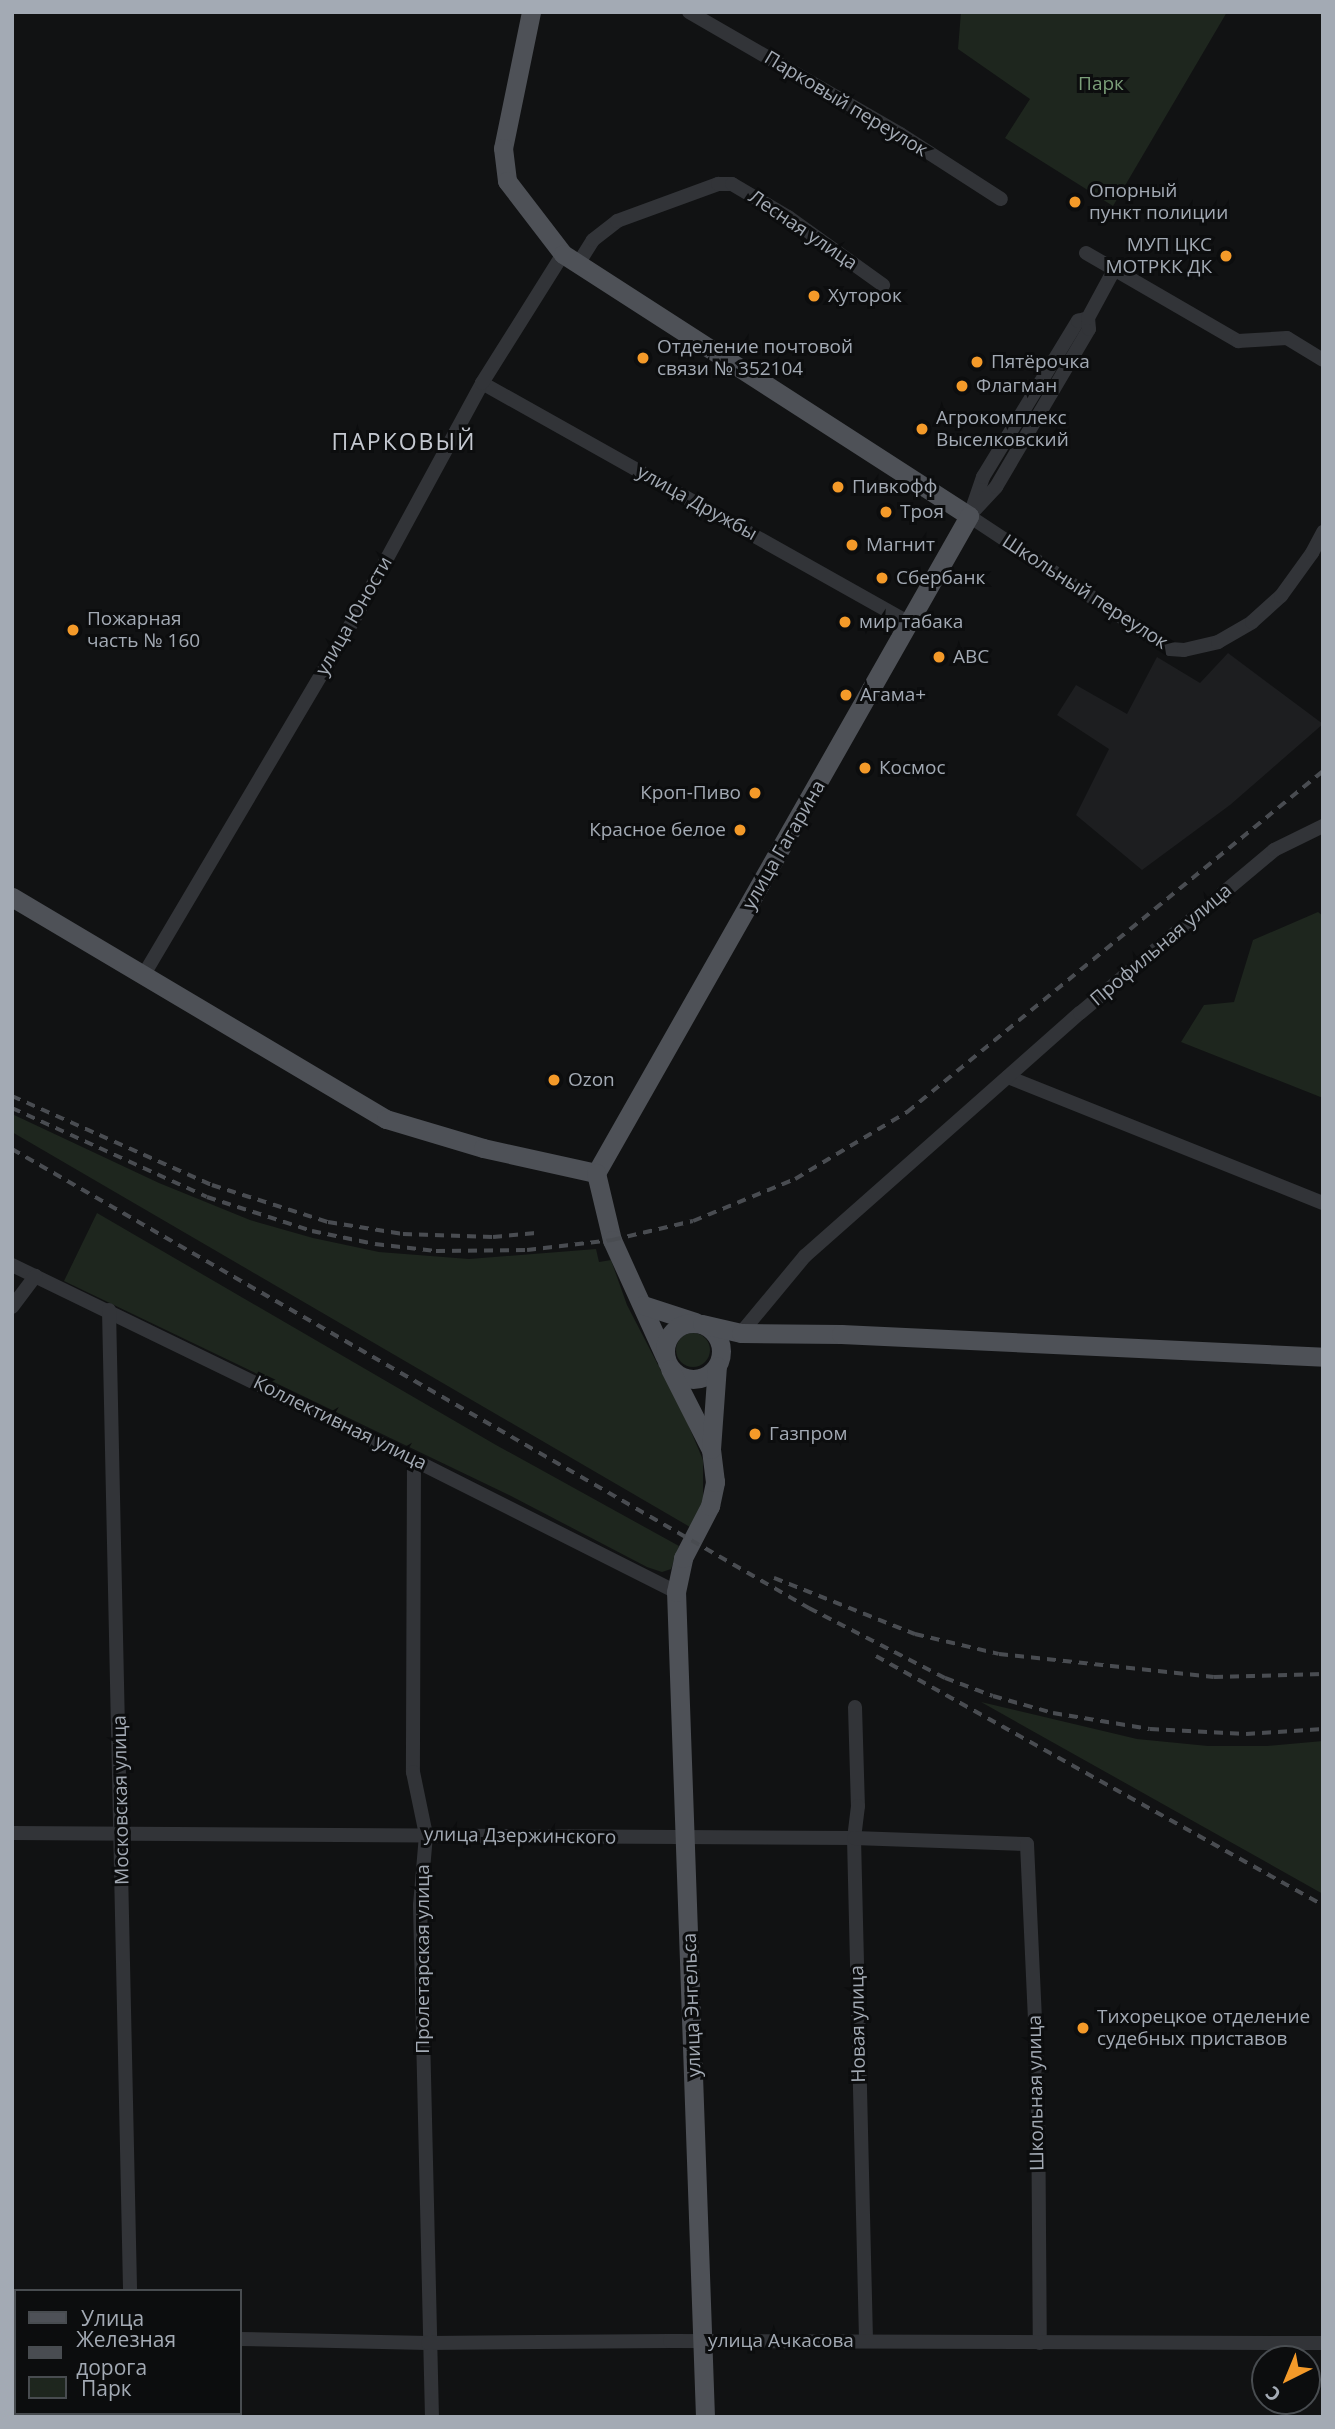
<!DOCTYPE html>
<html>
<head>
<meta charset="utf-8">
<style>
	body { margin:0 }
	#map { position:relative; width:1335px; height:2429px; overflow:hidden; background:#111213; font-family:"Open Sans",sans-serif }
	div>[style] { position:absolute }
	.built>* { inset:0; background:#1d1e20 }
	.green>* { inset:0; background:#1e261e }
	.round { border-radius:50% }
	.minor>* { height:14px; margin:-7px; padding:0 7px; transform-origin:7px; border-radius:7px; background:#323438 }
	.major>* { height:19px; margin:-9.5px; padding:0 9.5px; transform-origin:9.5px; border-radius:9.5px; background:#4e5157 }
	.major>.ring { margin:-9.5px; padding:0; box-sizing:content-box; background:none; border:19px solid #4e5157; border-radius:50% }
	.rail>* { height:3.5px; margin-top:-1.75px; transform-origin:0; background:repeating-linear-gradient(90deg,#494c51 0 9px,transparent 0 16px) }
	.dots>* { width:19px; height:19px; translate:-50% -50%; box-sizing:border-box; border:4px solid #0c0d0e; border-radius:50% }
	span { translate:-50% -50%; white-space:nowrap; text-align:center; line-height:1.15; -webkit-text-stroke:6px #0c0d0e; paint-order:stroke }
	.park-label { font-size:19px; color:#7b9f79 }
	.street-label { font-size:19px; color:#a3aab4 }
	.poi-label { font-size:19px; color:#a3aab4 }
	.left { translate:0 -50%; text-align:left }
	.right { translate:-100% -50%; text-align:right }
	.quarter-label { font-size:23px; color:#c4c8d0; letter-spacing:2px }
	.frame { position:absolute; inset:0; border:14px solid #a3aab4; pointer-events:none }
	.legend { position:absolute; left:14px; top:2289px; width:228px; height:126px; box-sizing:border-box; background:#0c0d0e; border:2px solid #484c50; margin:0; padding:9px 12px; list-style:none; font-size:21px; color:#a3aab4 }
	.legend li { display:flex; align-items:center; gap:14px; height:35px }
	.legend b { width:35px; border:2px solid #484c50 }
	.north { position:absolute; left:1251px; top:2345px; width:70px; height:70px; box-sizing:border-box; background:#0c0d0e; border:2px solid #484c50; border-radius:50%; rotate:223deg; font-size:19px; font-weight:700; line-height:28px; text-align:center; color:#a3aab4 }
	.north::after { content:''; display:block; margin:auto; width:24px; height:32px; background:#f49a29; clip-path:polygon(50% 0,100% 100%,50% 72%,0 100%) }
</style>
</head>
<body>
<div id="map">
	<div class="built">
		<div style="clip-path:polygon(1228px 653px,1323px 724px,1230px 805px,1142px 870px,1076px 815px,1109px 749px,1057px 715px,1076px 685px,1127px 714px,1157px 657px,1200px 683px)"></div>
	</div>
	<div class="green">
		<div style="clip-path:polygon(961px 12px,1227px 12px,1113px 206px,1005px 138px,1030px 99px,958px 49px)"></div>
		<div style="clip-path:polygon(1318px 912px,1323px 916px,1323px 1098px,1181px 1042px,1204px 1005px,1234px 1002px,1253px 940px)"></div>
		<div style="clip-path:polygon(12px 1114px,159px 1183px,250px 1220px,313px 1238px,379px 1252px,469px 1259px,596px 1249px,599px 1262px,611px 1260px,627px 1305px,685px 1417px,703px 1460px,703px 1503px,690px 1527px,12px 1132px)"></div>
		<div style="clip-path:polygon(97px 1213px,496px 1445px,679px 1546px,671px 1569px,662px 1572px,647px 1567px,511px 1496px,64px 1281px)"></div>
		<div class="round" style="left:676px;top:1333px;width:34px;height:34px"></div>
		<div style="clip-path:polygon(981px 1702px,1137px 1739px,1208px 1746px,1267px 1746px,1323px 1741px,1323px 1894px)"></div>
	</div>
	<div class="minor">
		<div style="left:689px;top:12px;width:244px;rotate:30deg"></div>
		<div style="left:900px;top:134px;width:120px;rotate:32.8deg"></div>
		<div style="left:1086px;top:253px;width:176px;rotate:30.1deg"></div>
		<div style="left:1238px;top:341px;width:49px;rotate:-3.5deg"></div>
		<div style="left:1287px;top:338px;width:42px;rotate:31.4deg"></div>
		<div style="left:578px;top:264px;width:28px;rotate:-58deg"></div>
		<div style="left:593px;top:240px;width:31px;rotate:-38deg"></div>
		<div style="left:617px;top:221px;width:108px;rotate:-20.1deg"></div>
		<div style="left:718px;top:184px;width:14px"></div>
		<div style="left:732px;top:184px;width:65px;rotate:30.5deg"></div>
		<div style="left:788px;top:217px;width:117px;rotate:35.6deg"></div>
		<div style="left:482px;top:383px;width:492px;rotate:29.3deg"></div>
		<div style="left:972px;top:509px;width:34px;rotate:-71deg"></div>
		<div style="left:983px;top:477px;width:183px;rotate:-58.7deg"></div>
		<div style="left:1078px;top:321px;width:10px;rotate:-17deg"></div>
		<div style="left:969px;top:516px;width:241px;rotate:33.5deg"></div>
		<div style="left:1170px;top:649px;width:14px;rotate:4deg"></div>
		<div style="left:1184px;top:650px;width:35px;rotate:-13deg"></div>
		<div style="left:1218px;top:642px;width:39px;rotate:-30deg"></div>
		<div style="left:1252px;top:622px;width:39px;rotate:-42deg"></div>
		<div style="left:1281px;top:596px;width:53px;rotate:-54.2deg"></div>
		<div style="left:1312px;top:553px;width:24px;rotate:-62deg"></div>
		<div style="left:969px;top:516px;width:40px;rotate:-47deg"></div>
		<div style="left:996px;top:487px;width:183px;rotate:-59.5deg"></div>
		<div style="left:1089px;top:329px;width:11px;rotate:-95deg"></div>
		<div style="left:1088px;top:318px;width:55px;rotate:-61.6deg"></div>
		<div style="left:143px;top:976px;width:412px;rotate:-59.4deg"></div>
		<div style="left:353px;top:621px;width:271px;rotate:-61.5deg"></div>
		<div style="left:482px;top:383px;width:152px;rotate:-57.9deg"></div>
		<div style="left:1008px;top:1077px;width:339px;rotate:21.8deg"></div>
		<div style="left:12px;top:1265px;width:447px;rotate:25.9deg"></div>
		<div style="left:414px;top:1460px;width:293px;rotate:26.7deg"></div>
		<div style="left:12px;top:1307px;width:39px;rotate:-53deg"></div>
		<div style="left:109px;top:1310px;width:981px;rotate:88.77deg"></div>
		<div style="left:741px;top:1333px;width:100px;rotate:-50.3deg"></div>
		<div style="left:805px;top:1256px;width:367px;rotate:-41.5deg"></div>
		<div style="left:1080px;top:1013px;width:253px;rotate:-40deg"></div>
		<div style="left:1274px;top:850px;width:55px;rotate:-26.1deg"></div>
		<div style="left:414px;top:1460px;width:312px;rotate:90.2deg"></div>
		<div style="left:413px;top:1772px;width:64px;rotate:78.3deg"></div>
		<div style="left:426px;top:1835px;width:70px;rotate:94.9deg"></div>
		<div style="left:420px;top:1905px;width:512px;rotate:88.66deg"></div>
		<div style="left:855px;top:1707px;width:99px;rotate:88.3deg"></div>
		<div style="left:858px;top:1806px;width:32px;rotate:97deg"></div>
		<div style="left:854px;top:1838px;width:503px;rotate:88.63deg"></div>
		<div style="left:12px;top:1833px;width:842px;rotate:0.34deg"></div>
		<div style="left:854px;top:1838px;width:173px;rotate:2deg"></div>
		<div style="left:1027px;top:1844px;width:242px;rotate:87.4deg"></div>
		<div style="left:1038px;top:2086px;width:257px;rotate:89.6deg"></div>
		<div style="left:12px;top:2332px;width:4px"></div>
		<div style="left:240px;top:2339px;width:188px;rotate:1.2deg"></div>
		<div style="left:428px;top:2343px;width:242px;rotate:-0.5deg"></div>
		<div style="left:670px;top:2341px;width:653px;rotate:0.18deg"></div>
		<div style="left:133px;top:2413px;width:4px;rotate:90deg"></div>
	</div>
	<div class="major">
		<div style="left:531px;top:12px;width:139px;rotate:101.6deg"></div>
		<div style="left:503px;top:148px;width:33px;rotate:83deg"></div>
		<div style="left:507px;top:181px;width:92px;rotate:52.5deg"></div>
		<div style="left:563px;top:254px;width:483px;rotate:32.8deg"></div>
		<div style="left:969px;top:516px;width:755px;rotate:119.58deg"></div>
		<div style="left:12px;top:897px;width:435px;rotate:30.7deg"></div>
		<div style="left:386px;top:1119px;width:101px;rotate:16.6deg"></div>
		<div style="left:483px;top:1148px;width:116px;rotate:12.5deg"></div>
		<div style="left:596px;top:1173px;width:69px;rotate:76.6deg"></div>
		<div style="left:612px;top:1240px;width:128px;rotate:65.6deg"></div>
		<div style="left:643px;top:1305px;width:55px;rotate:18.1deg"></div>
		<div class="ring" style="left:665px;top:1323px;width:37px;height:37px"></div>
		<div style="left:702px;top:1324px;width:40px;rotate:13deg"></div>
		<div style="left:741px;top:1333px;width:100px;rotate:0.6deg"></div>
		<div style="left:841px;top:1334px;width:483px;rotate:2.7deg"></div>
		<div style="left:670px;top:1369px;width:89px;rotate:63.1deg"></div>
		<div style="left:705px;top:2417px;width:826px;rotate:-92.01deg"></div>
		<div style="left:676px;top:1592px;width:35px;rotate:-78deg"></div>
		<div style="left:683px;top:1558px;width:59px;rotate:-62.6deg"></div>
		<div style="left:710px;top:1506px;width:25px;rotate:-78deg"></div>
		<div style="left:715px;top:1482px;width:33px;rotate:-97deg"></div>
		<div style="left:711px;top:1449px;width:83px;rotate:-85.9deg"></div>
	</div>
	<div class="rail">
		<div style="left:12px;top:1096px;width:219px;rotate:24deg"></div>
		<div style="left:212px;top:1185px;width:122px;rotate:17.7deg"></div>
		<div style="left:328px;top:1222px;width:76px;rotate:9.1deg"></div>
		<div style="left:403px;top:1234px;width:90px;rotate:1.9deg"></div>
		<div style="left:493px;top:1237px;width:43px;rotate:-5.3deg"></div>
		<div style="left:12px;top:1108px;width:214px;rotate:24.5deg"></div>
		<div style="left:207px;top:1197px;width:110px;rotate:17.9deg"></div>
		<div style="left:312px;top:1231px;width:64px;rotate:11.7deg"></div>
		<div style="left:375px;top:1244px;width:61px;rotate:6.5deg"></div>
		<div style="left:436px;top:1251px;width:91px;rotate:-0.6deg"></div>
		<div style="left:527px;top:1250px;width:86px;rotate:-6.7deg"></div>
		<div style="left:612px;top:1240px;width:83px;rotate:-13.2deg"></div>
		<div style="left:693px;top:1221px;width:110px;rotate:-22.4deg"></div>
		<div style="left:795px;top:1179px;width:131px;rotate:-30.9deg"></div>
		<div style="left:907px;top:1112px;width:538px;rotate:-39.34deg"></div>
		<div style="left:12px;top:1149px;width:920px;rotate:29.94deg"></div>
		<div style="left:809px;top:1608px;width:153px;rotate:27.2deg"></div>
		<div style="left:945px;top:1678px;width:51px;rotate:20.6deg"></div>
		<div style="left:993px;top:1696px;width:62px;rotate:15.8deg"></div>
		<div style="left:1053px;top:1713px;width:98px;rotate:9.4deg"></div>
		<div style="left:1150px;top:1729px;width:96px;rotate:3deg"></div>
		<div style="left:1246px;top:1734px;width:77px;rotate:-3.7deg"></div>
		<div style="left:774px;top:1578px;width:152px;rotate:21.7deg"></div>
		<div style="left:915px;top:1634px;width:86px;rotate:13.4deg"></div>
		<div style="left:999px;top:1654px;width:216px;rotate:6.1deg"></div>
		<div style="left:1214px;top:1677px;width:109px;rotate:-1.6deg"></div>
		<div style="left:876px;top:1656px;width:512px;rotate:29.12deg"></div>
	</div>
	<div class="dots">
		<div style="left:1075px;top:202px;background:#f49a29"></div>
		<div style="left:1226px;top:256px;background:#f49a29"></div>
		<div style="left:814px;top:296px;background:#f49a29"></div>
		<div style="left:643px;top:358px;background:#f49a29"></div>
		<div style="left:977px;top:362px;background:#f49a29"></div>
		<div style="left:962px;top:386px;background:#f49a29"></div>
		<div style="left:922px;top:429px;background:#f49a29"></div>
		<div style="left:838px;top:487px;background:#f49a29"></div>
		<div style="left:886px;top:512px;background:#f49a29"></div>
		<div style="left:852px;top:545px;background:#f49a29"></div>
		<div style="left:882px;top:578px;background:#f49a29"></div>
		<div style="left:845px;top:622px;background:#f49a29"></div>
		<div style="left:73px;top:630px;background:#f49a29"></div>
		<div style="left:939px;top:657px;background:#f49a29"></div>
		<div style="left:846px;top:695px;background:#f49a29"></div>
		<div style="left:865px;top:768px;background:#f49a29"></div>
		<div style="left:755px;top:793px;background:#f49a29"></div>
		<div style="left:740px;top:830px;background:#f49a29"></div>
		<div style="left:554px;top:1080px;background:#f49a29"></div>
		<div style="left:755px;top:1434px;background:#f49a29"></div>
		<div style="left:1083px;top:2028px;background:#f49a29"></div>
	</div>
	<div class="park-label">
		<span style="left:1101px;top:84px">Парк</span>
	</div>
	<div class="street-label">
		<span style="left:846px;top:104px;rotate:31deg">Парковый переулок</span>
		<span style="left:803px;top:230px;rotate:34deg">Лесная улица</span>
		<span style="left:697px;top:503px;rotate:29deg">улица Дружбы</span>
		<span style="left:1085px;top:592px;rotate:33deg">Школьный переулок</span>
		<span style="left:354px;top:616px;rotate:-60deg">улица Юности</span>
		<span style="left:784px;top:845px;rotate:-60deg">улица Гагарина</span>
		<span style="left:1161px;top:945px;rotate:-40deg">Профильная улица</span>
		<span style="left:340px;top:1423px;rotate:26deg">Коллективная улица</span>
		<span style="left:121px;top:1800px;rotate:-91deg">Московская улица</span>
		<span style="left:520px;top:1836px;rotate:1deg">улица Дзержинского</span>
		<span style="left:423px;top:1959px;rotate:-90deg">Пролетарская улица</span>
		<span style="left:692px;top:2005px;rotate:-92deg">улица Энгельса</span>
		<span style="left:858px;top:2024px;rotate:-91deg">Новая улица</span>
		<span style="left:1036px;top:2093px;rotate:-91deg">Школьная улица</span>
		<span style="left:781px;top:2341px">улица Ачкасова</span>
	</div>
	<div class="poi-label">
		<span class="left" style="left:1089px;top:202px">Опорный<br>пункт полиции</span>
		<span class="right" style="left:1212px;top:256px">МУП ЦКС<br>МОТРКК ДК</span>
		<span class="left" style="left:828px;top:296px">Хуторок</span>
		<span class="left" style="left:657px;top:358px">Отделение почтовой<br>связи № 352104</span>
		<span class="left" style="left:991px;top:362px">Пятёрочка</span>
		<span class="left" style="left:976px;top:386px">Флагман</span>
		<span class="left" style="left:936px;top:429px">Агрокомплекс<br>Выселковский</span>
		<span class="left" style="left:852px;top:487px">Пивкофф</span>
		<span class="left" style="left:900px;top:512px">Троя</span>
		<span class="left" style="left:866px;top:545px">Магнит</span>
		<span class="left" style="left:896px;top:578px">Сбербанк</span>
		<span class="left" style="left:87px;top:630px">Пожарная<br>часть № 160</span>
		<span class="left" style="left:859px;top:622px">мир табака</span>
		<span class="left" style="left:953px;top:657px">ABC</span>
		<span class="left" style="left:860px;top:695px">Агама+</span>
		<span class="left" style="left:879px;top:768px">Космос</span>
		<span class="right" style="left:741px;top:793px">Кроп-Пиво</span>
		<span class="right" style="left:726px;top:830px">Красное белое</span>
		<span class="left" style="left:568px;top:1080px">Ozon</span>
		<span class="left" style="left:769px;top:1434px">Газпром</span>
		<span class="left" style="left:1097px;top:2028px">Тихорецкое отделение<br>судебных приставов</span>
	</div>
	<div class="quarter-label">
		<span style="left:404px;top:441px">ПАРКОВЫЙ</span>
	</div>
	<div class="frame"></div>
	<ul class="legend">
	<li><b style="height:9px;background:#4e5157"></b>Улица</li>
	<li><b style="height:9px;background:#494c51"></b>Железная дорога</li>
	<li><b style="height:19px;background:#1e261e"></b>Парк</li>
	</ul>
	<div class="north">С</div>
</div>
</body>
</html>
